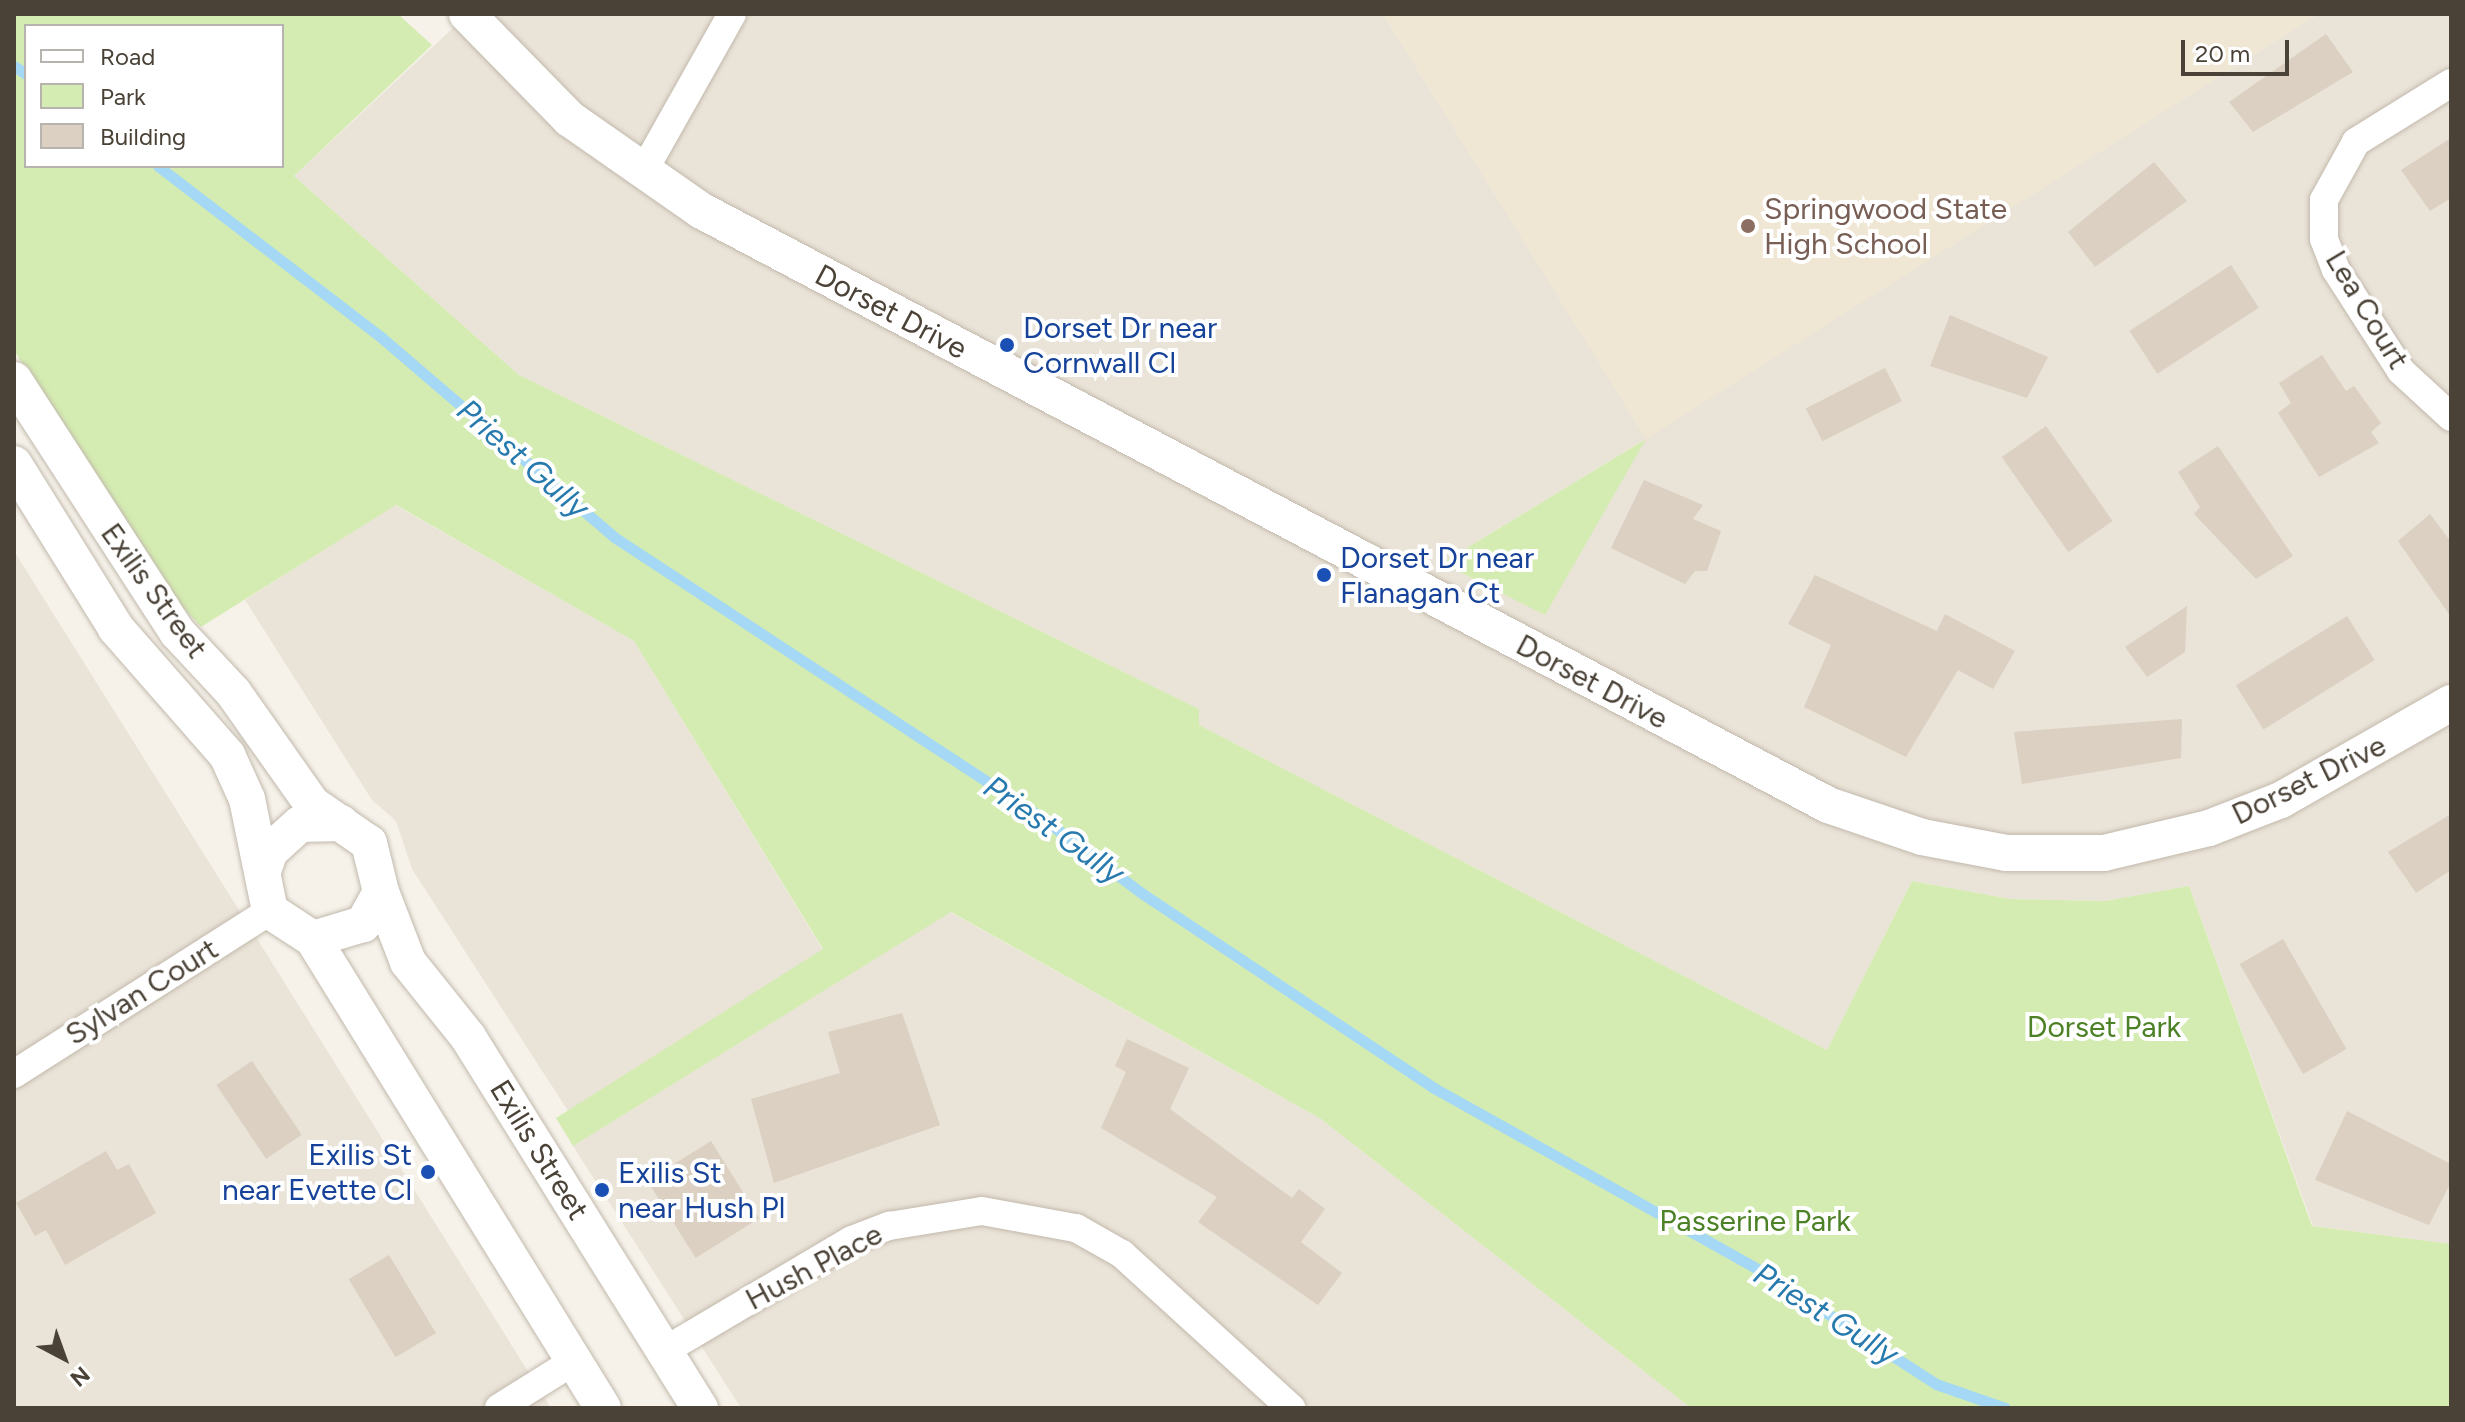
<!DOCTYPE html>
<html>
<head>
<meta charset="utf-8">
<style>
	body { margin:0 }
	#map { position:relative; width:2465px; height:1422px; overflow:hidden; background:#f6f2ea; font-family:Figtree,sans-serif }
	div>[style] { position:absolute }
	.residential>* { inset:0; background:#eae3d8 }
	.education>* { inset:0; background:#efe6d3 }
	.green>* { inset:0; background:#d4ecb1 }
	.stream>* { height:11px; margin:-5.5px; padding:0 5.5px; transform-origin:5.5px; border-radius:5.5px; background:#a4d8f5 }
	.building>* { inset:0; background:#dbd0c1; transform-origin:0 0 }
	.roads { filter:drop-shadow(0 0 2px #c2b9ac) drop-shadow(0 0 2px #c2b9ac) }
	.minor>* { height:28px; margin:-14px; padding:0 14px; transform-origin:14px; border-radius:14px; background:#fff }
	.tertiary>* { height:36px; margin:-18px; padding:0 18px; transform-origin:18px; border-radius:18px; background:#fff }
	.dots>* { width:22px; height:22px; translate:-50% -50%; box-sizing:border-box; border:4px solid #fff; border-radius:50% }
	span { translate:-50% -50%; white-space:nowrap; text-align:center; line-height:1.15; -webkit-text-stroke:8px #fff; paint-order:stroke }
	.education-label { font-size:30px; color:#785e54 }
	.left { translate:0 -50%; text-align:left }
	.street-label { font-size:30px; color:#4a4237 }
	.transit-label { font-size:30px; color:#164399 }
	.right { translate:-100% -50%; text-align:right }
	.park-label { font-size:30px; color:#4d8126 }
	.water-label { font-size:32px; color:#277aad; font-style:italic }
	.frame { position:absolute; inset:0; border:16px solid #4a4237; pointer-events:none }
	.legend { position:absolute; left:24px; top:24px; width:260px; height:144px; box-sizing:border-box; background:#fff; border:2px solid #b7b3af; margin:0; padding:10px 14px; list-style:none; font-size:24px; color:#4a4237 }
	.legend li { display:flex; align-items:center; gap:16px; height:40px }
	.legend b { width:40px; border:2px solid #b7b3af }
	.north { position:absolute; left:24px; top:1318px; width:80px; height:80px; -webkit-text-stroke:6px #fff; paint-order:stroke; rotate:139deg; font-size:22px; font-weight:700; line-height:32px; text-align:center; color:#4a4237 }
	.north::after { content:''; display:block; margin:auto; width:28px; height:36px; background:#4a4237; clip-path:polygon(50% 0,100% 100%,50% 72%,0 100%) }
	.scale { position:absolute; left:2181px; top:40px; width:108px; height:36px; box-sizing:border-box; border:4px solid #4a4237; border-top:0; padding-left:10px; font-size:24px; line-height:28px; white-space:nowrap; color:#4a4237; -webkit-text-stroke:6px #fff; paint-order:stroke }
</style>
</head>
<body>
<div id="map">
	<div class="residential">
		<div style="clip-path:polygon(evenodd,468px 14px,1383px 14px,1646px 438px,2318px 14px,2451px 14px,2451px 1244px,2313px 1226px,2189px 886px,2105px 901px,2010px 899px,1912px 881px,1827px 1050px,1199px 725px,1199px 709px,519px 375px,294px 176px,468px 14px,1644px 440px,1545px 614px,1443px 564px,1442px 563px,1644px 440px)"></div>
		<div style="clip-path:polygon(395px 505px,634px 641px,823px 950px,568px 1111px,412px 869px,396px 821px,372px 800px,245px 600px)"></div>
		<div style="clip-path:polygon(14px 551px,551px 1408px,14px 1408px)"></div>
		<div style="clip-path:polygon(950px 912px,1321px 1119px,1691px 1408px,741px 1408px,573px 1146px)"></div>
	</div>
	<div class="education">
		<div style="clip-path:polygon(1383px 14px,2318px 14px,1646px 439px)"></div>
	</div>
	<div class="green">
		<div style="clip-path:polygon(evenodd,14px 14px,398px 14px,432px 45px,294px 176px,519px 375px,1199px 709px,1199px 725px,1827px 1050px,1912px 881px,2010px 899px,2105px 901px,2189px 886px,2312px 1226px,2451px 1244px,2451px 1408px,1691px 1408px,1321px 1119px,951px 912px,573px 1146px,556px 1118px,823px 949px,634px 641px,396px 505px,201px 627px,149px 571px,14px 350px,14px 14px,26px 26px,282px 26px,282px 166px,26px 166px,26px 26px)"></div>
		<div style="clip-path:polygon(1646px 439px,1545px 615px,1442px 563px)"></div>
	</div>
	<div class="stream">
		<div style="left:14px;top:66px;width:14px;rotate:34deg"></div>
		<div style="left:158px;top:166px;width:282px;rotate:37.5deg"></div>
		<div style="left:382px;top:338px;width:306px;rotate:40.6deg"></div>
		<div style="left:614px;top:537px;width:507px;rotate:33.25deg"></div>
		<div style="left:1038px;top:815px;width:131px;rotate:37deg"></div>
		<div style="left:1143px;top:894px;width:350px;rotate:33.7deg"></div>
		<div style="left:1434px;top:1088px;width:373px;rotate:29.2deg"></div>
		<div style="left:1760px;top:1270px;width:210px;rotate:32.9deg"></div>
		<div style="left:1936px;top:1384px;width:73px;rotate:19.2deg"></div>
	</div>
	<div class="building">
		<div style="clip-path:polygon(2326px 34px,2353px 72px,2253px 132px,2229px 102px)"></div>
		<div style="clip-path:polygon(2451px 138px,2451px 198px,2430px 211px,2401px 170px)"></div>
		<div style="clip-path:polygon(2154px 162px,2187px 201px,2095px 267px,2068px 232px)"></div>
		<div style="left:2231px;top:265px;width:51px;height:121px;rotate:57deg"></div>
		<div style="clip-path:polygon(1950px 315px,2048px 357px,2027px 398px,1930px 366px)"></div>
		<div style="clip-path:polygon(2322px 355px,2346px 391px,2354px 386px,2381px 423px,2371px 432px,2379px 443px,2319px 477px,2278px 413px,2291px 403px,2279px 383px)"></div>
		<div style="left:1885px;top:368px;width:37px;height:89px;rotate:63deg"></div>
		<div style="left:2046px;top:426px;width:116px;height:54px;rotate:55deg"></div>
		<div style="clip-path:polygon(2218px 446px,2293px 556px,2256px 579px,2194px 514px,2200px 507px,2178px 472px)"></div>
		<div style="clip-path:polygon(1644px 480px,1703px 505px,1693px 519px,1721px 531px,1707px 571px,1695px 571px,1685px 584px,1611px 548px)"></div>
		<div style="clip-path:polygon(2430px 514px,2451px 542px,2451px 617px,2398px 541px)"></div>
		<div style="clip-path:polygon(1815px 575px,1937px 631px,1945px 614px,2015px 651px,1993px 689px,1958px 670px,1906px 757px,1804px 707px,1831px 645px,1788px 624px)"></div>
		<div style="clip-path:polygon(2187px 606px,2185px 652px,2147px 677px,2125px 647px)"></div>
		<div style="left:2347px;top:616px;width:52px;height:131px;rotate:58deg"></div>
		<div style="clip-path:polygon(2182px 719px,2181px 758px,2022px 784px,2014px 732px)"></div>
		<div style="clip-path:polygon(2451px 814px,2451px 870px,2416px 893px,2388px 852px)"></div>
		<div style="left:2283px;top:939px;width:127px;height:50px;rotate:60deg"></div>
		<div style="clip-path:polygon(902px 1013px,940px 1125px,774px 1183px,751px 1099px,840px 1073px,828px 1032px)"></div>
		<div style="clip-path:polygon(1127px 1039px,1189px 1068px,1170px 1109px,1292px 1198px,1299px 1189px,1325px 1209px,1301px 1242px,1342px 1273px,1318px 1305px,1198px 1222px,1217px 1197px,1101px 1128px,1126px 1072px,1115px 1066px)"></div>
		<div style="left:252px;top:1061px;width:89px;height:43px;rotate:56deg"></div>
		<div style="clip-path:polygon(2347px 1111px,2451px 1164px,2451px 1182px,2429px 1225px,2315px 1180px)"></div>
		<div style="left:711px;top:1141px;width:91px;height:75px;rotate:58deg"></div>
		<div style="clip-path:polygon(106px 1151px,117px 1170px,129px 1164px,156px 1213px,65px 1265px,46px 1230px,35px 1236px,16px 1203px)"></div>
		<div style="left:389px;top:1255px;width:91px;height:47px;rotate:59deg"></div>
	</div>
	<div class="roads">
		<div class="minor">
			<div style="left:2451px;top:83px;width:112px;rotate:148.2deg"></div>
			<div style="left:2356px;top:142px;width:66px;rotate:118.9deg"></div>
			<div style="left:2324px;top:200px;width:39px;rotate:90deg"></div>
			<div style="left:2324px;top:239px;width:33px;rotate:69deg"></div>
			<div style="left:2336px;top:270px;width:120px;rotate:57.2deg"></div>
			<div style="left:2401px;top:371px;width:68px;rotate:42.6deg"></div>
			<div style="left:643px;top:172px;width:181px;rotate:-60.6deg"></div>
			<div style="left:14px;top:1074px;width:303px;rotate:-32.5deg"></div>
			<div style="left:664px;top:1351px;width:218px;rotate:-30.6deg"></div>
			<div style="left:852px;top:1240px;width:40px;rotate:-21deg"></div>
			<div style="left:889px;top:1226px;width:94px;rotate:-9.2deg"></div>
			<div style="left:982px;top:1211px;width:96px;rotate:10.3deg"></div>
			<div style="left:1076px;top:1228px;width:53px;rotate:29.5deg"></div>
			<div style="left:1122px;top:1254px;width:229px;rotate:42.3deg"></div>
			<div style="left:499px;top:1408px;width:89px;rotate:-32.1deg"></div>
		</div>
		<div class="tertiary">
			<div style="left:467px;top:14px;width:147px;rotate:45.6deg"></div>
			<div style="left:570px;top:119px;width:161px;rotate:34.9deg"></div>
			<div style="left:702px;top:211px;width:1273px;rotate:27.81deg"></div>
			<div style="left:1828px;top:805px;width:99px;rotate:18.8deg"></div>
			<div style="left:1922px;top:837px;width:86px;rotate:10.7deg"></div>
			<div style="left:2007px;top:853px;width:97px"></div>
			<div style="left:2104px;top:853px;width:108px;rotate:-13.4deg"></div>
			<div style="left:2209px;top:828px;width:77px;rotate:-21.3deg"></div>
			<div style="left:2281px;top:800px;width:196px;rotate:-29.7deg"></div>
			<div style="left:14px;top:380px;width:300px;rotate:57.1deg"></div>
			<div style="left:177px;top:632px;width:82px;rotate:47deg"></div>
			<div style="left:233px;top:692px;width:137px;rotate:54.8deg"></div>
			<div style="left:312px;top:804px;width:69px;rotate:34.4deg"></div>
			<div style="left:369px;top:843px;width:50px;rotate:76.2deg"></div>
			<div style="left:381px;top:892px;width:37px;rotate:119deg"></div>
			<div style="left:363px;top:924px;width:52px;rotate:163.3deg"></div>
			<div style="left:313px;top:939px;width:51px;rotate:-146.9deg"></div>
			<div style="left:270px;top:911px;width:114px;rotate:-101.6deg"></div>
			<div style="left:247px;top:799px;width:48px;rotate:-114.4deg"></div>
			<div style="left:227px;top:755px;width:169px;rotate:-131.2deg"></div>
			<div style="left:116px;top:628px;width:193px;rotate:-121.9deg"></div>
			<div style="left:263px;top:871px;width:21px;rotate:-71deg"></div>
			<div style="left:270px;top:851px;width:40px;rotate:-42deg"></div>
			<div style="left:300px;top:824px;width:41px;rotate:-1.4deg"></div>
			<div style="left:381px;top:892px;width:75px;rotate:68.9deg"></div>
			<div style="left:408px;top:962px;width:96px;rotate:51.3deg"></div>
			<div style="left:468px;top:1037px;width:438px;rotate:58deg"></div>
			<div style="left:313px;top:939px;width:551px;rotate:58.27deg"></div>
		</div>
	</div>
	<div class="dots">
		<div style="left:1748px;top:226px;background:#8d6e63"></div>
		<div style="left:1007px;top:345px;background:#1a4fb4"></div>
		<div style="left:1324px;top:575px;background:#1a4fb4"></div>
		<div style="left:428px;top:1172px;background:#1a4fb4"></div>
		<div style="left:602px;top:1190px;background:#1a4fb4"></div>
	</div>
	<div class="education-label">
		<span class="left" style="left:1764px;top:226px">Springwood State<br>High School</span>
	</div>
	<div class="street-label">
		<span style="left:2367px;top:310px;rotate:59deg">Lea Court</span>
		<span style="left:891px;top:312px;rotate:28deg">Dorset Drive</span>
		<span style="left:154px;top:591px;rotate:54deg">Exilis Street</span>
		<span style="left:1592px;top:682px;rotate:28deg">Dorset Drive</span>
		<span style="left:2309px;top:780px;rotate:-26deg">Dorset Drive</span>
		<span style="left:142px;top:992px;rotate:-32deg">Sylvan Court</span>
		<span style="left:539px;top:1150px;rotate:58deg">Exilis Street</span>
		<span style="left:814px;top:1267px;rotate:-28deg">Hush Place</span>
	</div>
	<div class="transit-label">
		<span class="left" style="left:1023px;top:345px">Dorset Dr near<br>Cornwall Cl</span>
		<span class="left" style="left:1340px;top:575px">Dorset Dr near<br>Flanagan Ct</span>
		<span class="right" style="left:412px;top:1172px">Exilis St<br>near Evette Cl</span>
		<span class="left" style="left:618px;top:1190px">Exilis St<br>near Hush Pl</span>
	</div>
	<div class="park-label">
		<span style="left:2104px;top:1027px">Dorset Park</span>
		<span style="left:1755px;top:1221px">Passerine Park</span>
	</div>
	<div class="water-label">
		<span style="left:523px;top:459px;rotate:41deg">Priest Gully</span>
		<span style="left:1054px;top:830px;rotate:35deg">Priest Gully</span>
		<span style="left:1826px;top:1314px;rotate:32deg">Priest Gully</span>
	</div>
	<div class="frame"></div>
	<ul class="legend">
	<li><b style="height:10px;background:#fff"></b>Road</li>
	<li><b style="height:22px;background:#d4ecb1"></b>Park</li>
	<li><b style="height:22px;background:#dbd0c1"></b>Building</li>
	</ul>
	<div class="north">N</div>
	<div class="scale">20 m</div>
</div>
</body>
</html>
